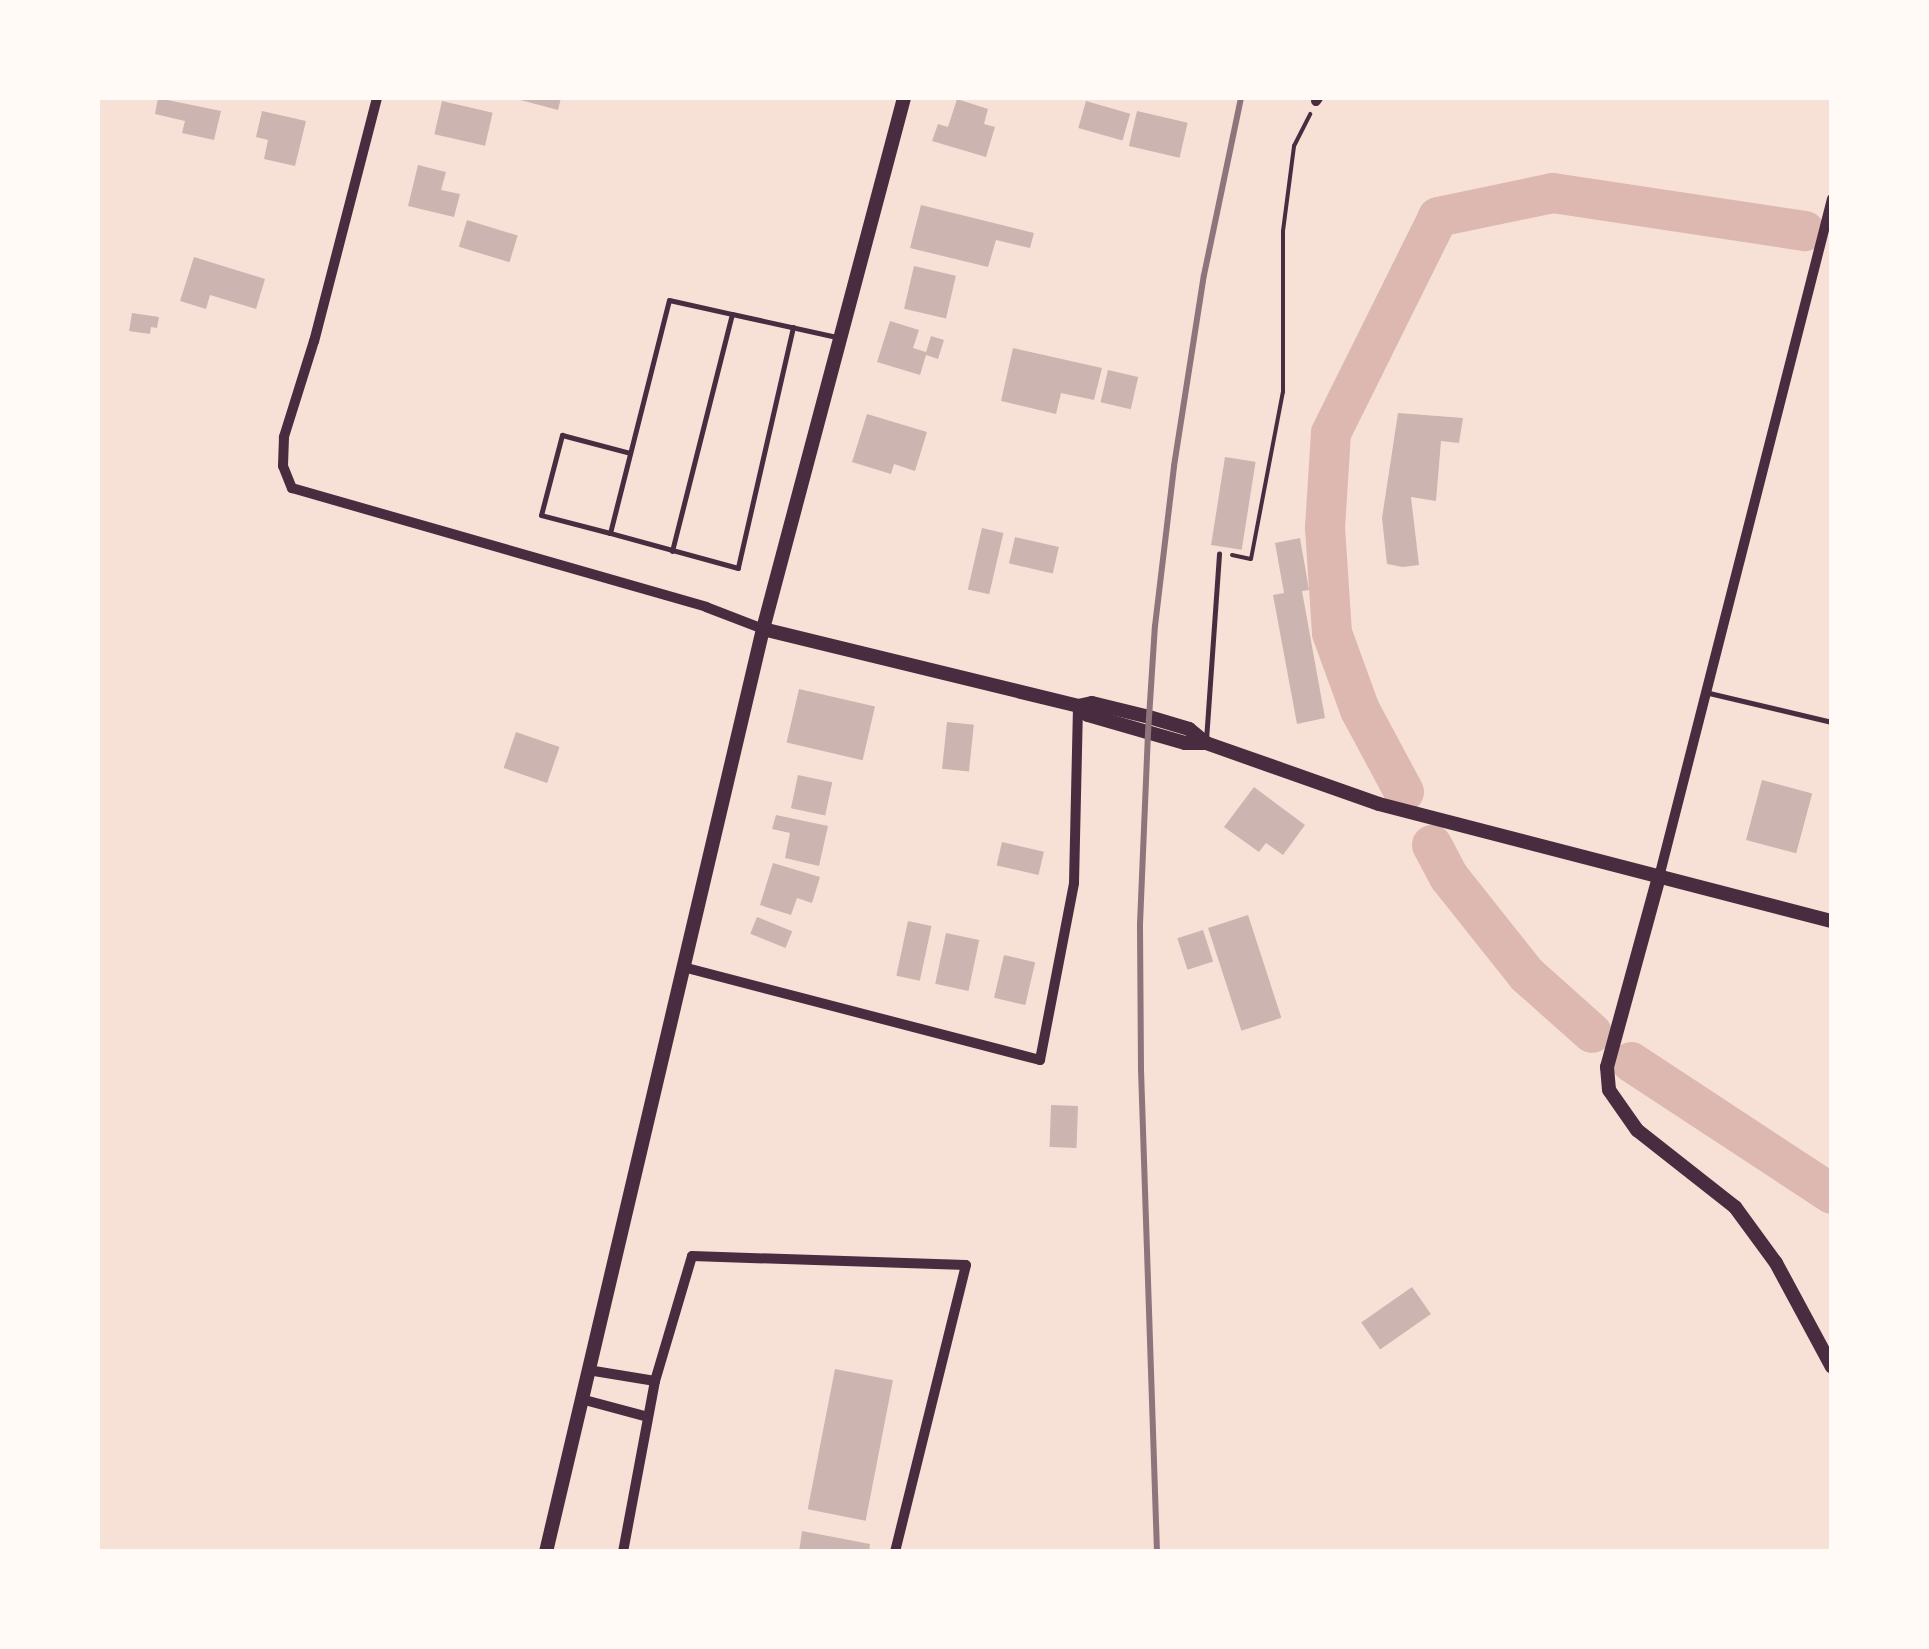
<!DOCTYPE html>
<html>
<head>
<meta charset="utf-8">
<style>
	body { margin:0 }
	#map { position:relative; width:1929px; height:1649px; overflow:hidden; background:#f7e1d7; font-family:"Noto Sans",sans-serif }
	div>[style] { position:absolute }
	.river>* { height:40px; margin:-20px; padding:0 20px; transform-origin:20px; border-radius:20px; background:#dcb8b0 }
	.building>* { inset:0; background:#ccb4b1; transform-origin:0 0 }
	.path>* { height:4px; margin:-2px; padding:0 2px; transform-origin:2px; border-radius:2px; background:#4a2c40 }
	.service>* { height:5px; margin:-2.5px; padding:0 2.5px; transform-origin:2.5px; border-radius:2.5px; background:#4a2c40 }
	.minor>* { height:10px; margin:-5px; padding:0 5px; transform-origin:5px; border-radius:5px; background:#4a2c40 }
	.tertiary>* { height:14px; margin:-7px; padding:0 7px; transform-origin:7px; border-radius:7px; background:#4a2c40 }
	.rail>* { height:6px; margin:-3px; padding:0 3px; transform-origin:3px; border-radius:3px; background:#8f747c }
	span { translate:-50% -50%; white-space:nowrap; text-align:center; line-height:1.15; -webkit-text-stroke:9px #fffaf5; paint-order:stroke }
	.frame { position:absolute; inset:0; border:100px solid #fffaf5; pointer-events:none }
</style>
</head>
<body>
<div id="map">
	<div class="river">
		<div style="left:1404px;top:792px;width:93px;rotate:-118.2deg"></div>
		<div style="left:1360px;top:710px;width:82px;rotate:-110deg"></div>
		<div style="left:1332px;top:633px;width:105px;rotate:-93.8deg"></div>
		<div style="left:1325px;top:528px;width:95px;rotate:-86.4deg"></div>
		<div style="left:1331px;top:433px;width:241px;rotate:-63.6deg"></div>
		<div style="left:1438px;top:217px;width:117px;rotate:-11.8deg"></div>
		<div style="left:1553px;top:193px;width:255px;rotate:8.6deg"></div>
		<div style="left:1432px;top:845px;width:36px;rotate:62deg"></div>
		<div style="left:1449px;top:877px;width:125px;rotate:51.5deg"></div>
		<div style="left:1527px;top:975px;width:87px;rotate:41.7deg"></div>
		<div style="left:1631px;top:1062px;width:240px;rotate:33.3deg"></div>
	</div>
	<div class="building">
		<div style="clip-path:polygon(158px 98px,221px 111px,214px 140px,182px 133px,185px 121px,155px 114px)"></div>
		<div style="clip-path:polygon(513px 98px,561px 98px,558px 110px)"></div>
		<div style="clip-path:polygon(957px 99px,988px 109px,984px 124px,995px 127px,986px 157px,932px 141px,938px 124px,948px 127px)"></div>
		<div style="left:442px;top:101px;width:52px;height:34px;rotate:13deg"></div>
		<div style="left:1086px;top:101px;width:46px;height:28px;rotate:16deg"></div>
		<div style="clip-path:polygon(262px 111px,306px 121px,295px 166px,264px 159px,268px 140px,256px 137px)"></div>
		<div style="left:1137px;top:111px;width:52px;height:36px;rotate:13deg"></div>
		<div style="clip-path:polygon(418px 165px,446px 172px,441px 190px,460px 194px,454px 217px,408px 206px)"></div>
		<div style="clip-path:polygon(921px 205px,1034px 233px,1030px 248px,996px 240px,988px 267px,910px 248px)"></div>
		<div style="left:467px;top:220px;width:53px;height:28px;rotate:17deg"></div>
		<div style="clip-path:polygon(194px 257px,265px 279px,256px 309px,210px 295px,206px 309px,180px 301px)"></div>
		<div style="left:914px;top:266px;width:43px;height:44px;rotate:13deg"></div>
		<div style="clip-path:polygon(132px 313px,159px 317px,157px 328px,151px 327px,150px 334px,129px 331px)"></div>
		<div style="clip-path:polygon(890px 321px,919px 330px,913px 348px,926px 352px,931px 336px,944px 340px,938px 359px,926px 355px,920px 375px,877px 362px)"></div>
		<div style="clip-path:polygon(1013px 348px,1102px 368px,1094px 400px,1061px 393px,1056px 414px,1001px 401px)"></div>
		<div style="left:1108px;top:370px;width:31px;height:33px;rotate:13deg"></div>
		<div style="clip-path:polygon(1398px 413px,1463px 418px,1459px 443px,1441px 441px,1436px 501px,1411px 497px,1419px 565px,1403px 567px,1387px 564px,1382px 518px)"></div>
		<div style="clip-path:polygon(867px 414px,927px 432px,915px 471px,894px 464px,891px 474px,852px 462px)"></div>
		<div style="left:1225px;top:457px;width:31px;height:89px;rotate:9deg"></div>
		<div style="left:982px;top:528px;width:22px;height:63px;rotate:13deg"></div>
		<div style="left:1015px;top:537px;width:45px;height:27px;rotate:13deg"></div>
		<div style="clip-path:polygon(1300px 538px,1309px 590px,1302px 591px,1325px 718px,1297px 724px,1273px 595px,1284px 593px,1275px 543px)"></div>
		<div style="left:799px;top:689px;width:78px;height:55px;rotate:13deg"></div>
		<div style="left:947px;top:722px;width:27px;height:47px;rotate:6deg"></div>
		<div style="left:516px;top:732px;width:46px;height:38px;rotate:19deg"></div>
		<div style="left:798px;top:775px;width:35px;height:34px;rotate:12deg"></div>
		<div style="left:1762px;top:780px;width:52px;height:62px;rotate:15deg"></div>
		<div style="clip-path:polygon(1254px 787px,1305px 825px,1283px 855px,1266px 843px,1259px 852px,1224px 827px)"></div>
		<div style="clip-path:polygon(776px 815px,828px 826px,819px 866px,785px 858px,790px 833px,772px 829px)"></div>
		<div style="left:1002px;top:842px;width:43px;height:24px;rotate:13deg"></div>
		<div style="clip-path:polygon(773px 863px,820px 877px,812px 903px,797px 898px,791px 915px,760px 905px)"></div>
		<div style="left:1248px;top:915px;width:108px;height:42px;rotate:72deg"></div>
		<div style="left:757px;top:917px;width:38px;height:18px;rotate:22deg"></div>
		<div style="left:908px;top:921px;width:24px;height:56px;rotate:12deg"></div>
		<div style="left:1203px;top:930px;width:33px;height:27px;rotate:72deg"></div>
		<div style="left:946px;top:933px;width:34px;height:52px;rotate:12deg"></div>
		<div style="left:1004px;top:955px;width:32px;height:44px;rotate:13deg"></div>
		<div style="left:1051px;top:1105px;width:27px;height:42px;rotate:2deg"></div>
		<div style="left:1412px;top:1287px;width:33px;height:62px;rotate:55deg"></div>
		<div style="left:835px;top:1369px;width:59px;height:143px;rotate:11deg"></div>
		<div style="clip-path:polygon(802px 1531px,870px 1544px,869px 1552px,799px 1552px)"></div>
	</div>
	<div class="path">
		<div style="left:1232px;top:555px;width:19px;rotate:12deg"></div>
		<div style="left:1251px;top:559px;width:170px;rotate:-79.2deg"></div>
		<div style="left:1283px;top:392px;width:161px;rotate:-90deg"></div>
		<div style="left:1283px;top:231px;width:86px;rotate:-82.6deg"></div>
		<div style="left:1294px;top:146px;width:36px;rotate:-63deg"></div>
	</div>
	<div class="service">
		<div style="left:793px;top:327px;width:247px;rotate:102.9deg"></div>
		<div style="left:738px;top:568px;width:133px;rotate:-164.7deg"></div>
		<div style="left:610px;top:533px;width:240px;rotate:-75.8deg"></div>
		<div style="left:669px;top:300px;width:65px;rotate:12.5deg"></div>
		<div style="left:732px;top:314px;width:107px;rotate:12.4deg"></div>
		<div style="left:610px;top:533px;width:71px;rotate:-165.4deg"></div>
		<div style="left:541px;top:515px;width:83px;rotate:-75.3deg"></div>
		<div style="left:562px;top:435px;width:70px;rotate:14.8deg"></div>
		<div style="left:672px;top:551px;width:244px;rotate:-75.8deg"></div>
		<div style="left:1709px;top:693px;width:126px;rotate:13.3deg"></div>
		<div style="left:1206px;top:740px;width:187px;rotate:-86deg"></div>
	</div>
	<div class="minor">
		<div style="left:377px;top:98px;width:251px;rotate:104.5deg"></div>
		<div style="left:314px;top:341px;width:101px;rotate:107.4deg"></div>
		<div style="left:284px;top:437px;width:29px;rotate:92deg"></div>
		<div style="left:283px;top:466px;width:24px;rotate:68deg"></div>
		<div style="left:292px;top:488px;width:431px;rotate:16deg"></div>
		<div style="left:706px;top:607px;width:61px;rotate:21.1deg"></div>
		<div style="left:1316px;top:101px;width:4px;rotate:-56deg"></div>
		<div style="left:1659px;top:877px;width:700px;rotate:-75.69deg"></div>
		<div style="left:683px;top:967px;width:369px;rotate:14.6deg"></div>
		<div style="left:1040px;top:1060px;width:180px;rotate:-79.1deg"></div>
		<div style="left:1074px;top:883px;width:177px;rotate:-88.7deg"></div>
		<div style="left:588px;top:1370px;width:68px;rotate:9.3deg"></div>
		<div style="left:581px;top:1399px;width:69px;rotate:15deg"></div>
		<div style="left:623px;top:1552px;width:174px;rotate:-79.4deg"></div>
		<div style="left:655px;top:1381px;width:130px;rotate:-73.5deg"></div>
		<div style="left:692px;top:1256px;width:274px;rotate:1.9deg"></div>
		<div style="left:966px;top:1265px;width:296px;rotate:103.9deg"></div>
	</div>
	<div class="tertiary">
		<div style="left:763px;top:629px;width:324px;rotate:13.7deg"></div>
		<div style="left:1078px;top:706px;width:14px;rotate:-12deg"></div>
		<div style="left:1092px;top:703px;width:59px;rotate:13.8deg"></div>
		<div style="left:1149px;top:717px;width:42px;rotate:16.7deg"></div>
		<div style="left:1189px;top:729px;width:22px;rotate:39deg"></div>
		<div style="left:1206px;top:743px;width:183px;rotate:19.4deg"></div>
		<div style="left:1379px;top:804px;width:468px;rotate:14.5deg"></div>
		<div style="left:1078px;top:706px;width:13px;rotate:42deg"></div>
		<div style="left:1088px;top:715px;width:101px;rotate:16.1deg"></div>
		<div style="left:1185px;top:743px;width:21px"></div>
		<div style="left:1659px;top:877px;width:197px;rotate:105.3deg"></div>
		<div style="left:1607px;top:1067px;width:23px;rotate:85deg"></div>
		<div style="left:1609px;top:1090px;width:49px;rotate:55deg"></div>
		<div style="left:1637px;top:1130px;width:125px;rotate:38.2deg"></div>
		<div style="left:1735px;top:1207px;width:69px;rotate:53.8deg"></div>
		<div style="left:1776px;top:1263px;width:118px;rotate:61.7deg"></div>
		<div style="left:546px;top:1552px;width:948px;rotate:-76.77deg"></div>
		<div style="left:763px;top:629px;width:549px;rotate:-75.13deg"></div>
	</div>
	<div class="rail">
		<div style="left:1157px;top:1552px;width:483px;rotate:-91.9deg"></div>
		<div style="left:1141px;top:1069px;width:145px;rotate:-90.4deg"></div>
		<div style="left:1140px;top:924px;width:191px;rotate:-87.6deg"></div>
		<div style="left:1148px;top:733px;width:107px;rotate:-86.3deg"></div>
		<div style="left:1155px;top:626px;width:161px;rotate:-83.2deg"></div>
		<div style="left:1174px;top:466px;width:193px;rotate:-81.1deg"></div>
		<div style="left:1204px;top:275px;width:181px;rotate:-78.2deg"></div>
	</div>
	<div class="frame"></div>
</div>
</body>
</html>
